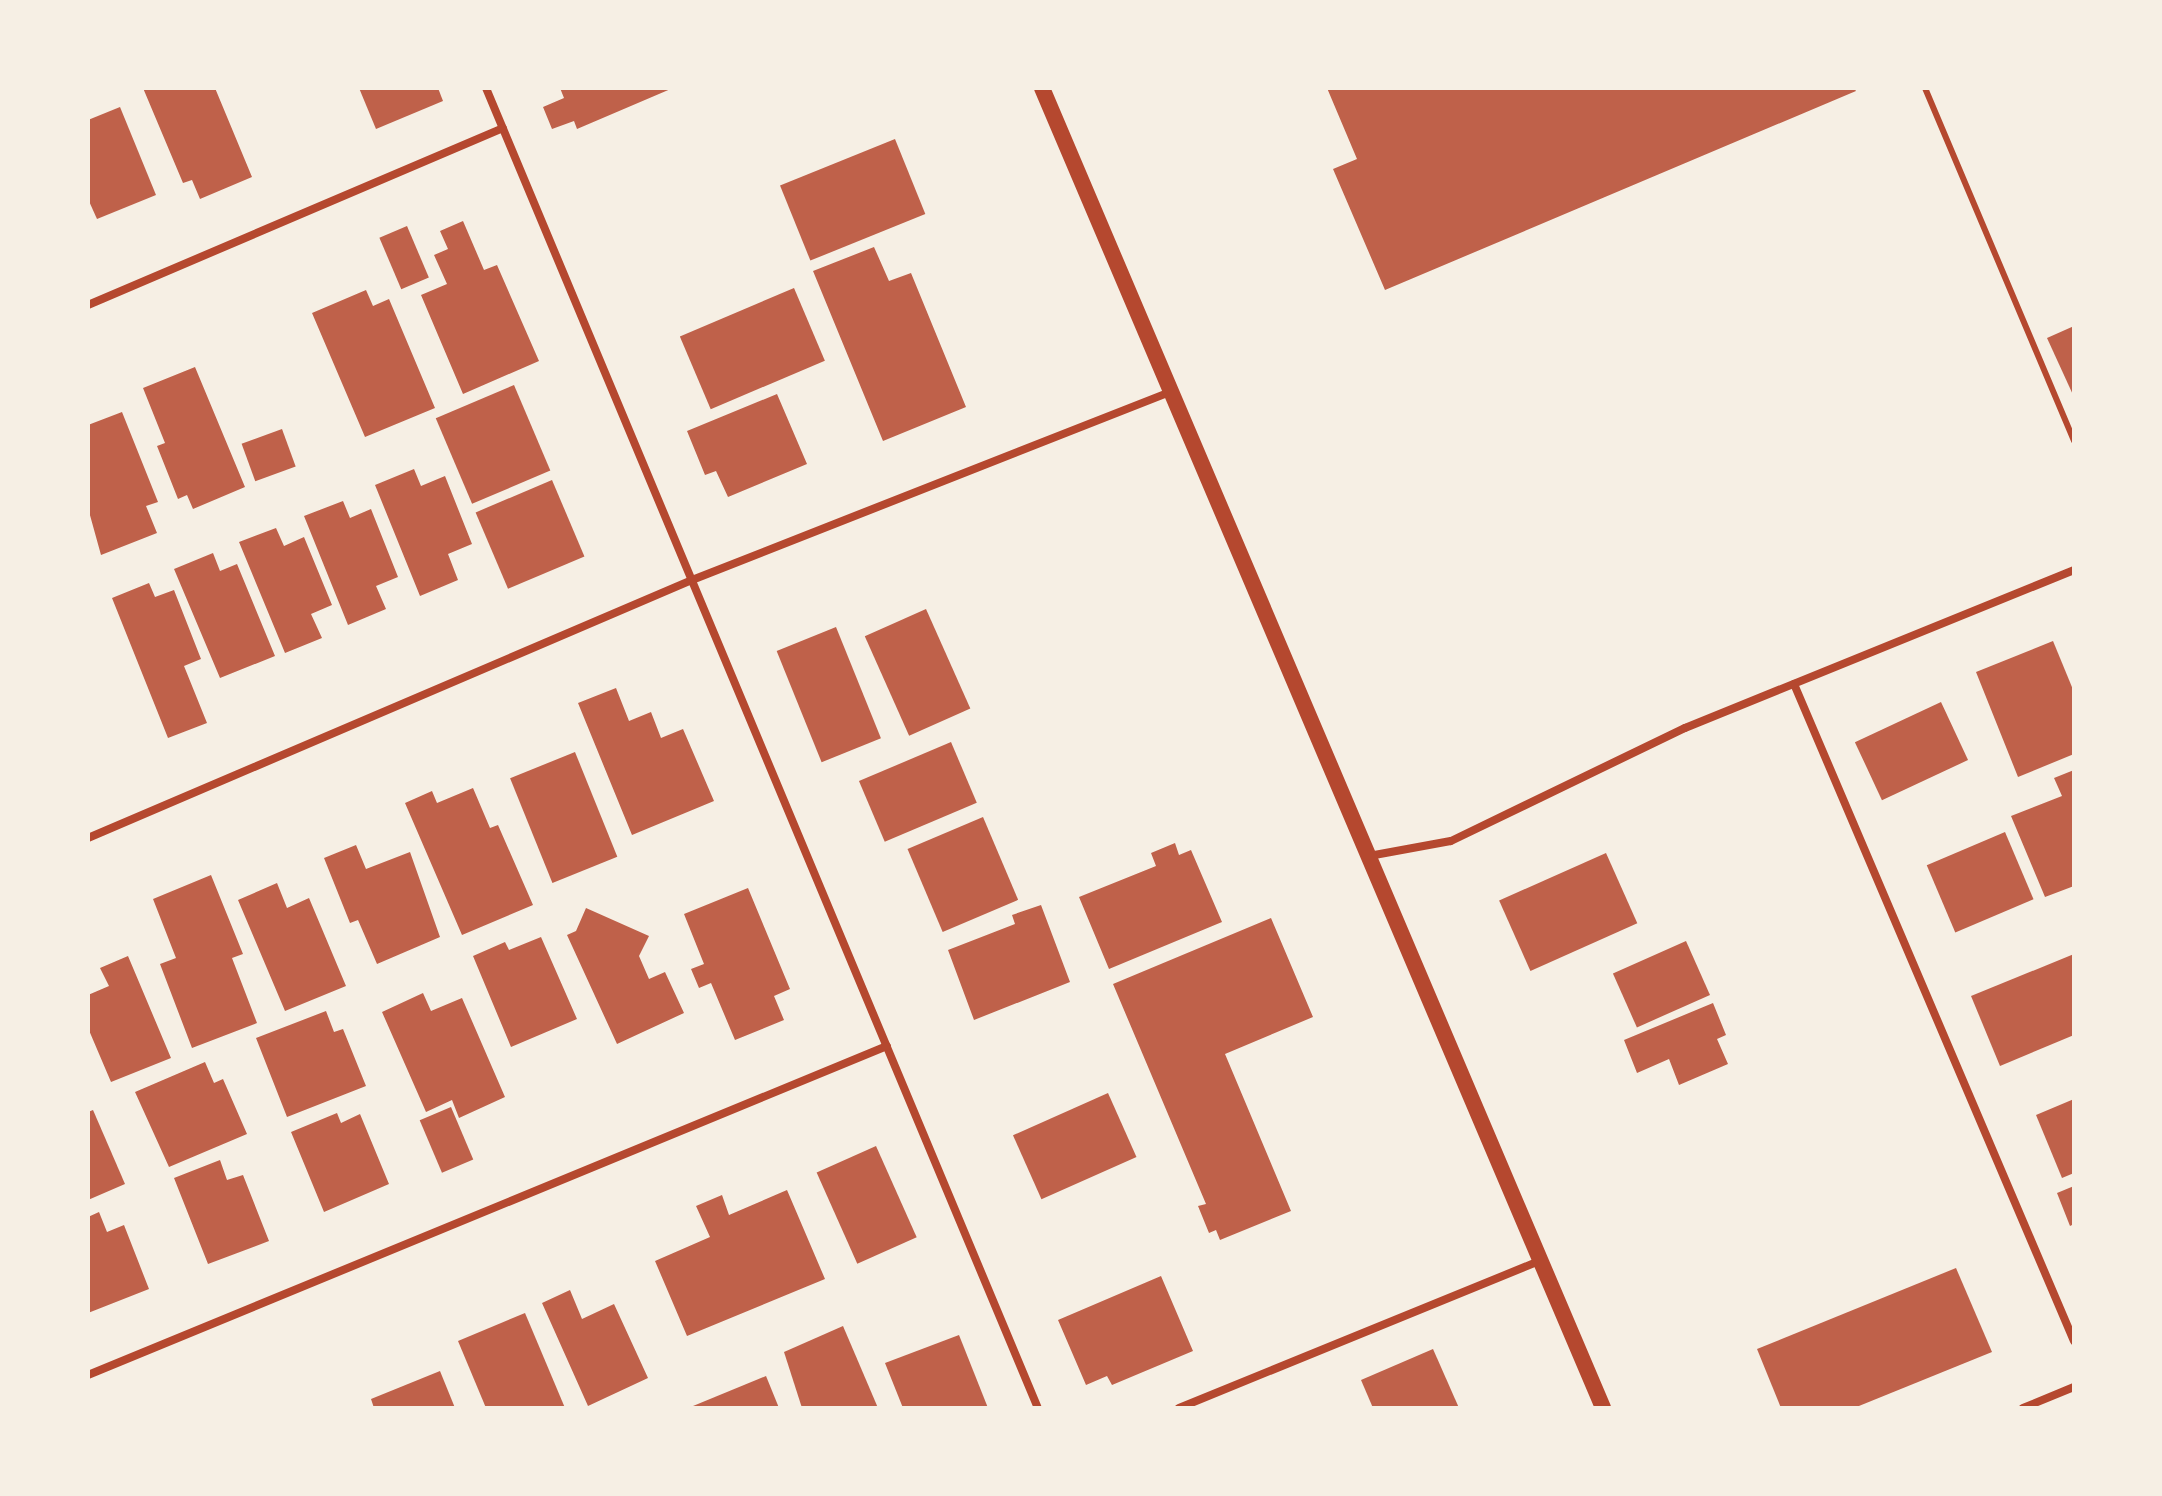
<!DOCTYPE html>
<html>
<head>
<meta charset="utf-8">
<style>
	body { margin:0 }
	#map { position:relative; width:2162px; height:1496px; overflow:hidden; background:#f6efe4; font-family:"IBM Plex Sans",sans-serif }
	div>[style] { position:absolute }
	.building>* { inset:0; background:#bf614a; transform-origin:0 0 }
	.service>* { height:6px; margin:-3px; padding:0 3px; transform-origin:3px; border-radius:3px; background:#b5482f }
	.minor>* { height:8px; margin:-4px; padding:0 4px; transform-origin:4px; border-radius:4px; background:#b5482f }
	.secondary>* { height:16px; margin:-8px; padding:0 8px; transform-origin:8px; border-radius:8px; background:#b5482f }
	span { translate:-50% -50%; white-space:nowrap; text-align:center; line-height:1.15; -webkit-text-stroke:8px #f6efe4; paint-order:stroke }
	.frame { position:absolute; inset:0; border:90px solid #f6efe4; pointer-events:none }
</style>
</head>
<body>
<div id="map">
	<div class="building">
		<div style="clip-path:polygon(143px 88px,215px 88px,252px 177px,200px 199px,192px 180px,183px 183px)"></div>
		<div style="clip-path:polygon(359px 88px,438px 88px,443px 101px,376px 129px)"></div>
		<div style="clip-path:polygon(560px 88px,673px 88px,577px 129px,574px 121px,552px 129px,543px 107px,564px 98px)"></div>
		<div style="clip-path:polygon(1327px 88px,1854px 88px,1856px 91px,1385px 290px,1333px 169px,1357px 159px)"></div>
		<div style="clip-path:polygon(120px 107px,156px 195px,97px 219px,88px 199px,88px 120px)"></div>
		<div style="left:895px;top:139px;width:81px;height:124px;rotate:68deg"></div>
		<div style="clip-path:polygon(463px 221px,484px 270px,497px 265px,539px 361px,463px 394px,421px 295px,447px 284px,434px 255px,448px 249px,440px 231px)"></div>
		<div style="left:407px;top:226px;width:56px;height:30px;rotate:67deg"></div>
		<div style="clip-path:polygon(874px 247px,889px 281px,911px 273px,966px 407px,883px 441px,813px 271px)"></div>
		<div style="left:794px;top:288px;width:79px;height:124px;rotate:67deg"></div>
		<div style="clip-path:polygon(366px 290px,373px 306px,389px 299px,435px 408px,365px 437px,312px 313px)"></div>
		<div style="clip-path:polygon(2074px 326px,2074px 397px,2047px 338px)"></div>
		<div style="clip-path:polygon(195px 367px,245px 487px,193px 509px,187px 495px,178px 499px,157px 446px,165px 443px,143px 388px)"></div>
		<div style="left:514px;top:385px;width:93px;height:85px;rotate:67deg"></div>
		<div style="clip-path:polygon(777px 394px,807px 464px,728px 497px,716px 471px,705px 475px,687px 431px)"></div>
		<div style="clip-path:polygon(122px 412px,158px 502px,146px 506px,157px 533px,101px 555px,88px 508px,88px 425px)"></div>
		<div style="left:282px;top:429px;width:40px;height:43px;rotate:70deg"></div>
		<div style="clip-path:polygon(414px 469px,421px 486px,445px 476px,472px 544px,448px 554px,458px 580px,420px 596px,375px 485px)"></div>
		<div style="left:552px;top:480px;width:83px;height:83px;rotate:67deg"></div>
		<div style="clip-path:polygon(343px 501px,350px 518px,371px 509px,398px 577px,376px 586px,386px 609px,348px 625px,304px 516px)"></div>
		<div style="clip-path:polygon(276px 528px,284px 546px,304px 537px,332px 605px,311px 614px,322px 638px,285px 653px,239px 542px)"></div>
		<div style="clip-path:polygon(213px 553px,220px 571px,237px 564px,275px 656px,220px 678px,174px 569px)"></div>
		<div style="clip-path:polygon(149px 583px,155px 597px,174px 590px,201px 659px,184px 666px,207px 723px,168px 738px,112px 598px)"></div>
		<div style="left:926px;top:609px;width:109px;height:67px;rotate:66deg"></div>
		<div style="left:836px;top:627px;width:120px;height:64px;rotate:68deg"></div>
		<div style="clip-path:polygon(2053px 641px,2074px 692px,2074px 754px,2018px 777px,1976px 672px)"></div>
		<div style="clip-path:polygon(616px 688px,629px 721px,651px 712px,661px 738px,683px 729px,714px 801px,632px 835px,578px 703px)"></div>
		<div style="left:1941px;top:702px;width:64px;height:95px;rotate:65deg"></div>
		<div style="left:951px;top:742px;width:66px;height:100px;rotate:67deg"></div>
		<div style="left:575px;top:752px;width:113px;height:70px;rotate:68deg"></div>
		<div style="clip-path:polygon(2074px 770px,2074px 886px,2045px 897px,2011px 816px,2062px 796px,2054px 778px)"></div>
		<div style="clip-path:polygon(473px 788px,490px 828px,498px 825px,533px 905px,462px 935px,405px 803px,432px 791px,437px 803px)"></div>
		<div style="left:983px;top:817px;width:90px;height:82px;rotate:67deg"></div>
		<div style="left:2005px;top:832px;width:73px;height:85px;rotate:67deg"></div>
		<div style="clip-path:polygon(1175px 843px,1179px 855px,1191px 850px,1222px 922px,1109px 969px,1079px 897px,1156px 866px,1151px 853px)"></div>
		<div style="clip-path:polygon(356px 845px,366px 869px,410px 852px,440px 937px,377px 964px,358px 920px,350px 923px,324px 858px)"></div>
		<div style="left:1606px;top:853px;width:77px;height:117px;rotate:66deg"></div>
		<div style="clip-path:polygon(211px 875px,243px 954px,232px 958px,257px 1023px,192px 1048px,160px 964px,176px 958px,153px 899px)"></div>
		<div style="clip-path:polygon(277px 883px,287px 908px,309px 898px,346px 986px,285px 1011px,238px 900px)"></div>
		<div style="clip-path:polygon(748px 888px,790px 989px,774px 996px,784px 1020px,735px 1040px,711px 983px,699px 988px,691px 969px,704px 964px,684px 914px)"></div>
		<div style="clip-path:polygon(1041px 905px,1070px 982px,974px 1020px,948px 950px,1015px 924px,1012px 915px)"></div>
		<div style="clip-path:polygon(586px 908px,649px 936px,639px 956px,649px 979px,665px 972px,684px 1013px,617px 1044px,567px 935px,576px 931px)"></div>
		<div style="clip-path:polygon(1271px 918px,1313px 1017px,1225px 1054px,1291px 1211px,1220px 1240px,1216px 1230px,1209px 1233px,1198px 1206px,1206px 1204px,1113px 984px)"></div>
		<div style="clip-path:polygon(541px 937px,577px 1019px,511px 1047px,473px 956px,505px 942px,509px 950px)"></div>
		<div style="left:1686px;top:941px;width:59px;height:80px;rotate:66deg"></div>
		<div style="clip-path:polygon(2074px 954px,2074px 1035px,2000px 1066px,1971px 996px)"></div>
		<div style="clip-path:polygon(128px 956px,171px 1058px,111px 1082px,88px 1028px,88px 995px,109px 986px,100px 968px)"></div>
		<div style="clip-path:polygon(423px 993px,431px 1011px,462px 998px,505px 1097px,459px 1118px,452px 1100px,426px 1112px,382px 1012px)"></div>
		<div style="clip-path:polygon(1713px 1003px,1726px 1035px,1717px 1039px,1728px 1064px,1679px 1085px,1669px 1059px,1637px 1073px,1624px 1040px)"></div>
		<div style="clip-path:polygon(326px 1011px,334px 1032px,343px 1029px,366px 1086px,287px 1117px,256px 1038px)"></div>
		<div style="clip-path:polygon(205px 1062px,214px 1083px,223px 1079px,247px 1134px,169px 1167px,135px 1092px)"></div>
		<div style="left:1108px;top:1093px;width:70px;height:104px;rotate:66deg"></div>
		<div style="clip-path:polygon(2074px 1099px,2074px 1173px,2062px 1178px,2036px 1115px)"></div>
		<div style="left:451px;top:1107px;width:57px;height:34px;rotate:67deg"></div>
		<div style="clip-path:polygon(93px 1110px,125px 1184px,88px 1200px,88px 1112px)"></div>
		<div style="clip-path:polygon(337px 1113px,341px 1123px,360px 1114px,389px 1184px,324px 1212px,291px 1132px)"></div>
		<div style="left:876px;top:1146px;width:100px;height:65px;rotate:66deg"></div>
		<div style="clip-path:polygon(220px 1160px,227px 1180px,243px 1175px,269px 1241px,208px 1264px,174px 1178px)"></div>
		<div style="clip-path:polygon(2074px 1186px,2074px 1224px,2070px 1226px,2057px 1193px)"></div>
		<div style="clip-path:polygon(787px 1190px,825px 1279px,687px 1336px,655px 1261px,710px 1237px,696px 1206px,722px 1195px,729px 1215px)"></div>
		<div style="clip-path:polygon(99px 1212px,107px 1232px,124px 1225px,149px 1289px,88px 1313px,88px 1217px)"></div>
		<div style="clip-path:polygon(1956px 1268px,1992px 1352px,1854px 1408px,1781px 1408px,1757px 1349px)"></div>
		<div style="clip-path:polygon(1161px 1276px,1193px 1351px,1112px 1385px,1107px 1376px,1086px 1385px,1058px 1320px)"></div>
		<div style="clip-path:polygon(570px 1290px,582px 1319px,614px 1304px,648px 1378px,588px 1406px,542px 1303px)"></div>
		<div style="clip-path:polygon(525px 1313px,565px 1408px,486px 1408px,458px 1341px)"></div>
		<div style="clip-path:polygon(843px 1326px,878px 1408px,802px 1408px,784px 1352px)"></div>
		<div style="clip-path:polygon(959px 1335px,988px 1408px,903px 1408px,885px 1363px)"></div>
		<div style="clip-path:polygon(1433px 1349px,1459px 1408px,1373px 1408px,1361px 1380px)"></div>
		<div style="clip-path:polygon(440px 1371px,455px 1408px,374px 1408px,371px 1399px)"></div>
		<div style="clip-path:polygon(766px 1376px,779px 1408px,694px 1408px,693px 1406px)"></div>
	</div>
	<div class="service">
		<div style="left:1925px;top:88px;width:383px;rotate:67.1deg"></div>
	</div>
	<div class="minor">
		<div style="left:486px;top:88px;width:1431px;rotate:67.31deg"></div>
		<div style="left:88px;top:305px;width:451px;rotate:-23.1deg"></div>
		<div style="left:1794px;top:684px;width:714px;rotate:66.92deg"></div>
		<div style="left:88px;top:838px;width:657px;rotate:-23.13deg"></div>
		<div style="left:692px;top:580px;width:514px;rotate:-21.47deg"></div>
		<div style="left:1369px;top:856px;width:83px;rotate:-10.4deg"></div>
		<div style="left:1451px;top:841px;width:260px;rotate:-25.8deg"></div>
		<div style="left:1685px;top:728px;width:420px;rotate:-22.1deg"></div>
		<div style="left:88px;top:1375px;width:864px;rotate:-22.38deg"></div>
		<div style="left:1179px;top:1408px;width:389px;rotate:-22.2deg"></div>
		<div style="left:2023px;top:1408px;width:55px;rotate:-22.4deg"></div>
	</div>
	<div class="secondary">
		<div style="left:1042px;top:88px;width:1434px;rotate:66.97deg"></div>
	</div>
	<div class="frame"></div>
</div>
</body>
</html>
